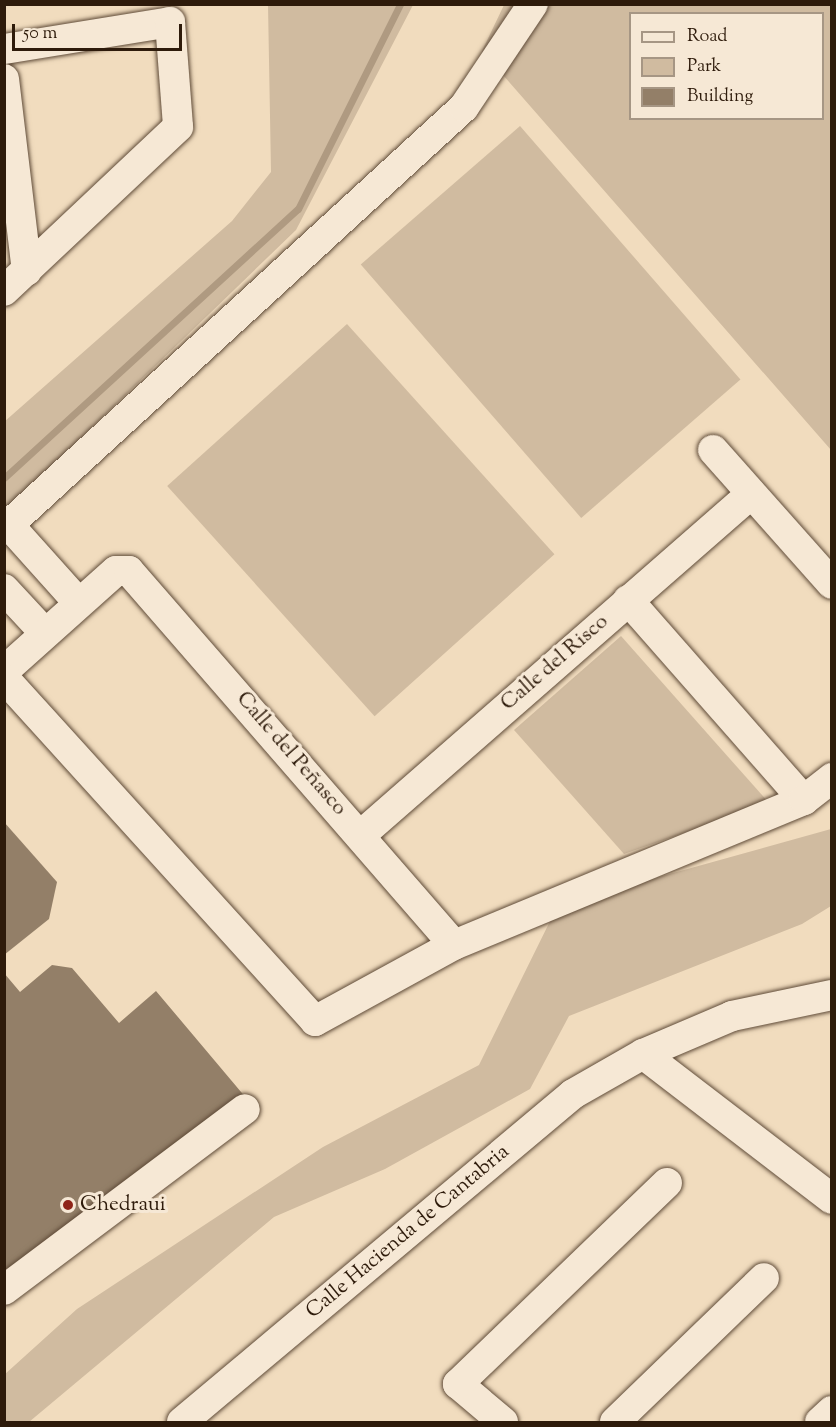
<!DOCTYPE html>
<html>
<head>
<meta charset="utf-8">
<style>
	body { margin:0 }
	#map { position:relative; width:836px; height:1427px; overflow:hidden; background:#f1dcbe; font-family:"Sorts Mill Goudy",serif }
	div>[style] { position:absolute }
	.green>* { inset:0; background:#d0bba0; transform-origin:0 0 }
	.stream>* { height:7px; margin:-3.5px; padding:0 3.5px; transform-origin:3.5px; border-radius:3.5px; background:#af9a81 }
	.building>* { inset:0; background:#937f68 }
	.roads { filter:drop-shadow(0 0 2px #5f4b38) drop-shadow(0 0 2px #5f4b38) }
	.minor>* { height:30px; margin:-15px; padding:0 15px; transform-origin:15px; border-radius:15px; background:#f6e8d5 }
	.dots>* { width:16px; height:16px; translate:-50% -50%; box-sizing:border-box; border:3px solid #f6e8d5; border-radius:50% }
	span { translate:-50% -50%; white-space:nowrap; text-align:center; line-height:1.15; -webkit-text-stroke:6px #f6e8d5; paint-order:stroke }
	.street-label { font-size:21px; color:#2e1b0b }
	.poi-label { font-size:21px; color:#2e1b0b }
	.left { translate:0 -50%; text-align:left }
	.frame { position:absolute; inset:0; border:6px solid #2e1b0b; pointer-events:none }
	.legend { position:absolute; left:629px; top:12px; width:195px; height:108px; box-sizing:border-box; background:#f6e8d5; border:2px solid #a69684; margin:0; padding:8px 10px; list-style:none; font-size:18px; color:#2e1b0b }
	.legend li { display:flex; align-items:center; gap:12px; height:30px }
	.legend b { width:30px; border:2px solid #a69684 }
	.scale { position:absolute; left:12px; top:24px; width:170px; height:27px; box-sizing:border-box; border:3px solid #2e1b0b; border-top:0; padding-left:8px; font-size:18px; line-height:21px; white-space:nowrap; color:#2e1b0b; -webkit-text-stroke:4px #f6e8d5; paint-order:stroke }
</style>
</head>
<body>
<div id="map">
	<div class="green">
		<div style="clip-path:polygon(268px 5px,413px 5px,296px 230px,5px 511px,4px 422px,232px 221px,271px 172px)"></div>
		<div style="clip-path:polygon(evenodd,504px 5px,831px 5px,831px 450px,482px 51px,504px 5px,630px 14px,822px 14px,822px 118px,630px 118px,630px 14px)"></div>
		<div style="left:520px;top:126px;width:336px;height:211px;rotate:49deg"></div>
		<div style="left:347px;top:324px;width:310px;height:242px;rotate:48deg"></div>
		<div style="clip-path:polygon(621px 636px,769px 803px,624px 854px,514px 730px)"></div>
		<div style="clip-path:polygon(831px 829px,831px 906px,802px 924px,569px 1016px,530px 1089px,385px 1169px,274px 1217px,29px 1422px,5px 1422px,4px 1375px,77px 1309px,323px 1147px,479px 1065px,558px 905px)"></div>
	</div>
	<div class="stream">
		<div style="left:4px;top:478px;width:398px;rotate:-42.5deg"></div>
		<div style="left:298px;top:209px;width:229px;rotate:-63.5deg"></div>
	</div>
	<div class="building">
		<div style="clip-path:polygon(4px 822px,57px 882px,49px 919px,4px 955px)"></div>
		<div style="clip-path:polygon(52px 965px,72px 968px,119px 1023px,156px 991px,258px 1112px,4px 1298px,4px 973px,20px 992px)"></div>
	</div>
	<div class="roads">
		<div class="minor">
			<div style="left:4px;top:49px;width:168px;rotate:-9.2deg"></div>
			<div style="left:170px;top:22px;width:105px;rotate:85.6deg"></div>
			<div style="left:178px;top:127px;width:239px;rotate:136.7deg"></div>
			<div style="left:4px;top:79px;width:193px;rotate:83.2deg"></div>
			<div style="left:713px;top:450px;width:179px;rotate:48.4deg"></div>
			<div style="left:8px;top:524px;width:105px;rotate:48.1deg"></div>
			<div style="left:4px;top:529px;width:624px;rotate:-42.53deg"></div>
			<div style="left:464px;top:107px;width:124px;rotate:-56.2deg"></div>
			<div style="left:4px;top:589px;width:59px;rotate:47.1deg"></div>
			<div style="left:628px;top:600px;width:266px;rotate:48.7deg"></div>
			<div style="left:4px;top:671px;width:150px;rotate:-41.8deg"></div>
			<div style="left:116px;top:571px;width:13px"></div>
			<div style="left:129px;top:571px;width:495px;rotate:49deg"></div>
			<div style="left:4px;top:674px;width:6px;rotate:72deg"></div>
			<div style="left:6px;top:680px;width:460px;rotate:47.8deg"></div>
			<div style="left:315px;top:1021px;width:158px;rotate:-28.7deg"></div>
			<div style="left:454px;top:945px;width:379px;rotate:-22.5deg"></div>
			<div style="left:804px;top:800px;width:36px;rotate:-38deg"></div>
			<div style="left:362px;top:834px;width:517px;rotate:-41.15deg"></div>
			<div style="left:643px;top:1054px;width:238px;rotate:37.5deg"></div>
			<div style="left:4px;top:1290px;width:301px;rotate:-36.9deg"></div>
			<div style="left:182px;top:1422px;width:510px;rotate:-39.99deg"></div>
			<div style="left:573px;top:1094px;width:81px;rotate:-29.7deg"></div>
			<div style="left:643px;top:1054px;width:97px;rotate:-23.1deg"></div>
			<div style="left:732px;top:1016px;width:102px;rotate:-11.9deg"></div>
			<div style="left:503px;top:1422px;width:59px;rotate:-139.8deg"></div>
			<div style="left:458px;top:1384px;width:290px;rotate:-43.9deg"></div>
			<div style="left:615px;top:1422px;width:207px;rotate:-44deg"></div>
			<div style="left:820px;top:1422px;width:16px;rotate:-43deg"></div>
		</div>
	</div>
	<div class="dots">
		<div style="left:68px;top:1205px;background:#8f2418"></div>
	</div>
	<div class="street-label">
		<span style="left:555px;top:663px;rotate:-41deg">Calle del Risco</span>
		<span style="left:291px;top:754px;rotate:49deg">Calle del Peñasco</span>
		<span style="left:408px;top:1232px;rotate:-40deg">Calle Hacienda de Cantabria</span>
	</div>
	<div class="poi-label">
		<span class="left" style="left:80px;top:1205px">Chedraui</span>
	</div>
	<div class="frame"></div>
	<ul class="legend">
	<li><b style="height:8px;background:#f6e8d5"></b>Road</li>
	<li><b style="height:16px;background:#d0bba0"></b>Park</li>
	<li><b style="height:16px;background:#937f68"></b>Building</li>
	</ul>
	<div class="scale">50 m</div>
</div>
</body>
</html>
